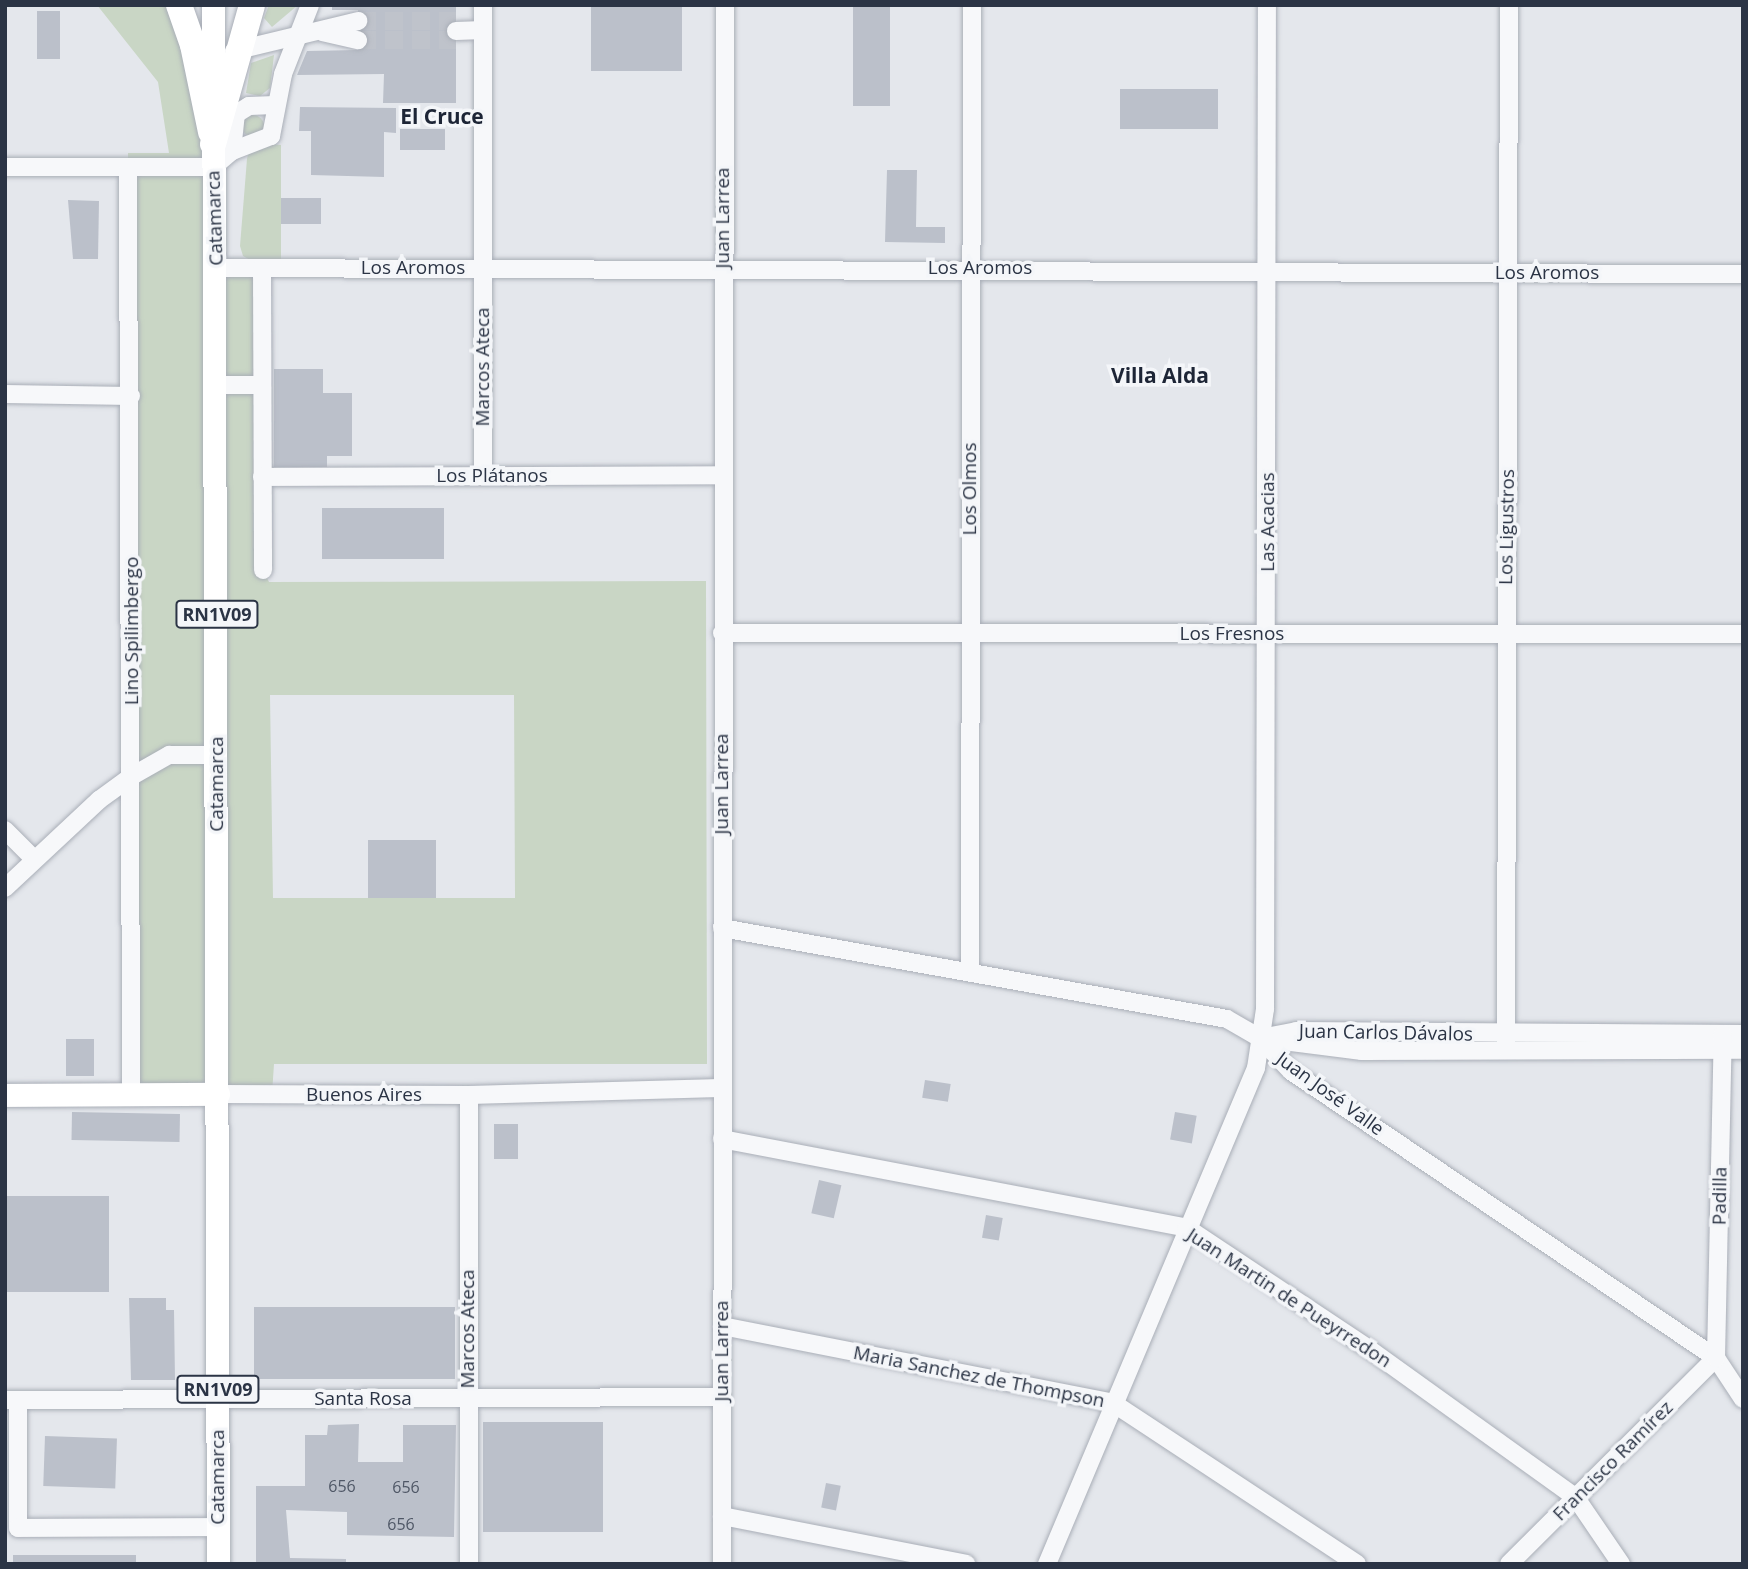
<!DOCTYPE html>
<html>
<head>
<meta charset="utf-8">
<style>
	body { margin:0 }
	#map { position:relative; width:1748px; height:1569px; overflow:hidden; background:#e4e7ec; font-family:"Open Sans",sans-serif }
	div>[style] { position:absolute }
	.green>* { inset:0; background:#c9d6c5 }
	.round { border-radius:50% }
	.building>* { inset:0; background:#bbc0ca; transform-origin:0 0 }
	.minor-tunnel>* { height:18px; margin-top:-9px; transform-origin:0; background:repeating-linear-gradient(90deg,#bfc3cb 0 18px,transparent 0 27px) }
	.roads { filter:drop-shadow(0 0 2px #a9aeb7) drop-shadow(0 0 2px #a9aeb7) }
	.minor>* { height:18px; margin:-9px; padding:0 9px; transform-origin:9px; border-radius:9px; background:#f7f8fa }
	.major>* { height:23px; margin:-11.5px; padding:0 11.5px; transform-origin:11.5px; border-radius:11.5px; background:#fff }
	.highway>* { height:26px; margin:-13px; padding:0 13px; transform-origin:13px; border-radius:13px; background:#fff }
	span { translate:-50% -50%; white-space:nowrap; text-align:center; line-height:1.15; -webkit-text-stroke:7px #f4f6f9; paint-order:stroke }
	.number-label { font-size:16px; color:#4f5766 }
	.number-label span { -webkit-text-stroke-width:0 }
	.shield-label span { padding:2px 5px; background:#f4f6f9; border:2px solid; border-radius:5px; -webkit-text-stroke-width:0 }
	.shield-label { font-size:18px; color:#2b3445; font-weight:700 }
	.street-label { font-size:19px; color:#2b3445 }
	.neighbourhood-label { font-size:21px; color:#1d2536; font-weight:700 }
	.frame { position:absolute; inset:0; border:7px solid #2b3445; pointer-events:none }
</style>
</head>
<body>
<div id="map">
	<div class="green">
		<div style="clip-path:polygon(evenodd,97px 5px,179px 5px,193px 45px,217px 267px,262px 268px,263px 570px,269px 582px,706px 581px,707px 1064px,274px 1064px,272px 1094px,131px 1094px,128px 153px,169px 153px,158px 82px,97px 5px,270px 695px,514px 695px,515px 898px,273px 898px,270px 695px)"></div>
		<div style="clip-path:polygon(269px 5px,298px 5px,272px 27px,264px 18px)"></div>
		<div style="clip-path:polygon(274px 55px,270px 88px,260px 96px,246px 93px,251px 63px)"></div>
		<div class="round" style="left:242px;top:115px;width:22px;height:22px"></div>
		<div style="clip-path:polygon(270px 144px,281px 145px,281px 261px,252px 261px,243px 256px,240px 246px,247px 159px,249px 151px)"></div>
	</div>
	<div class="building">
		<div style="clip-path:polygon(332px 5px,456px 5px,456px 103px,383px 103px,384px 74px,297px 75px,307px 51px,358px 50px,358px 10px,332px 10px)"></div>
		<div style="left:591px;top:5px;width:91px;height:66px"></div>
		<div style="left:853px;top:5px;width:37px;height:101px"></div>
		<div style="left:37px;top:11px;width:23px;height:48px"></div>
		<div style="left:1120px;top:89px;width:98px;height:40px"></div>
		<div style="clip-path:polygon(300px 107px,396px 108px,396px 133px,384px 132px,384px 177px,311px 175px,311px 131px,299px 131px)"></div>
		<div style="left:400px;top:129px;width:45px;height:21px"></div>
		<div style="clip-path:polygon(887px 170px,917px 170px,916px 227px,945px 227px,945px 243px,885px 242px)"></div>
		<div style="left:281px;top:198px;width:40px;height:26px"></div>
		<div style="clip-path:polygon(68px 200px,99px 201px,98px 259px,73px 259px)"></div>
		<div style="clip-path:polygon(274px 369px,323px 369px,323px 393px,352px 393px,352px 456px,327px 456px,327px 467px,274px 467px)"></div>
		<div style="left:322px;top:508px;width:122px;height:51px"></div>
		<div style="left:368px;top:840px;width:68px;height:58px"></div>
		<div style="left:66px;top:1039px;width:28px;height:37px"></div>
		<div style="left:925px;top:1080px;width:26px;height:18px;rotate:9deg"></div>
		<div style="left:72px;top:1112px;width:108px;height:28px;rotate:1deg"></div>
		<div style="left:1175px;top:1112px;width:22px;height:28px;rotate:10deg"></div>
		<div style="left:518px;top:1124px;width:35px;height:24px;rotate:90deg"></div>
		<div style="left:819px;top:1180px;width:23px;height:34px;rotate:13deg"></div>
		<div style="left:5px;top:1196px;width:104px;height:96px"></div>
		<div style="left:986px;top:1215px;width:17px;height:23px;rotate:10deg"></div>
		<div style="clip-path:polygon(129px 1298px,166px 1298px,166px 1310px,174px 1310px,175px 1380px,131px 1380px)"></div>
		<div style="left:254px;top:1307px;width:201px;height:72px"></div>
		<div style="left:483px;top:1422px;width:120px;height:110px"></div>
		<div style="clip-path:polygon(359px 1424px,358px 1462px,403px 1462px,403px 1425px,456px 1425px,454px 1537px,347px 1535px,347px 1512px,286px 1510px,290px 1558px,346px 1559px,346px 1564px,256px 1564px,256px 1486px,305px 1486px,305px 1435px,327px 1435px,328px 1425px)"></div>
		<div style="left:45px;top:1436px;width:72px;height:50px;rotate:2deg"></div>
		<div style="left:826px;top:1483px;width:15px;height:25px;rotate:11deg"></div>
		<div style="left:13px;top:1555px;width:123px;height:9px"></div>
	</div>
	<div class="minor-tunnel">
		<div style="left:358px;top:21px;width:98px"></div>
		<div style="left:358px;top:40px;width:98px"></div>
	</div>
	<div class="roads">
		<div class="minor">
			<div style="left:456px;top:31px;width:27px;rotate:-2deg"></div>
			<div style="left:322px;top:32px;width:37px;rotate:13deg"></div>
			<div style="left:234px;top:51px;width:128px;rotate:-13.6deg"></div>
			<div style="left:232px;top:151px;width:42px;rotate:-21deg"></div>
			<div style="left:271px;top:136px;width:63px;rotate:-79deg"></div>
			<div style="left:283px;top:74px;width:74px;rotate:-68.6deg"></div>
			<div style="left:5px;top:167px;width:208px"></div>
			<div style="left:213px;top:167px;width:25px;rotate:-40deg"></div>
			<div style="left:232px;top:151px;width:37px;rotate:-84deg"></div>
			<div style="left:236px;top:114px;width:15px;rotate:-32deg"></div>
			<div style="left:249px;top:106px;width:26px;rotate:-2deg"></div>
			<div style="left:128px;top:168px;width:926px;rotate:89.81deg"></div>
			<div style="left:217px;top:268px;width:1526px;rotate:0.23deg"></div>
			<div style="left:262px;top:268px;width:302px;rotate:89.8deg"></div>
			<div style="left:217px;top:385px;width:45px"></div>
			<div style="left:5px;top:394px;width:126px;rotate:0.9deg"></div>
			<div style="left:483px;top:476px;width:471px;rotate:-90deg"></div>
			<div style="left:262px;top:477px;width:460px;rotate:-0.2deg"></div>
			<div style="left:722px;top:633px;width:1021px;rotate:0.06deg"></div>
			<div style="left:5px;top:830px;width:41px;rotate:45deg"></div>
			<div style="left:5px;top:888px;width:129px;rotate:-43.1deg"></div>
			<div style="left:99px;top:800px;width:41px;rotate:-36deg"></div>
			<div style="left:132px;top:776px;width:43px;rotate:-29.6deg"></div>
			<div style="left:169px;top:755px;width:48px"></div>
			<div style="left:722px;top:928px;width:513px;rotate:10.21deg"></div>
			<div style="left:1227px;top:1019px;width:38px;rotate:30deg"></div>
			<div style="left:1260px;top:1038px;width:45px;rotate:46.8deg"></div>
			<div style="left:1291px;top:1071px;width:513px;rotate:34.03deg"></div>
			<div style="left:1716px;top:1358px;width:49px;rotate:56.6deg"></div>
			<div style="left:970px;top:972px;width:967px;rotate:-89.88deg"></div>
			<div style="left:1271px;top:1036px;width:25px;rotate:-11deg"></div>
			<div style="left:1296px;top:1031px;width:447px;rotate:0.4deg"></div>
			<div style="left:1260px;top:1038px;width:103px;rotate:7.3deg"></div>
			<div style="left:1362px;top:1051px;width:381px;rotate:-0.2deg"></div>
			<div style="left:1506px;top:1048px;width:1043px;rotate:-89.84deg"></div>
			<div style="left:218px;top:1094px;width:251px;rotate:0.2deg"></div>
			<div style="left:469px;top:1095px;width:253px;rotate:-1.6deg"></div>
			<div style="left:722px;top:1139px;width:473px;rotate:10.8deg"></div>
			<div style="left:1187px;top:1228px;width:219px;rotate:33.6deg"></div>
			<div style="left:1369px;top:1349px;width:255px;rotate:35.7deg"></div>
			<div style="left:1576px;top:1498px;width:80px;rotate:55.7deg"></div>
			<div style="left:722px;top:1326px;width:399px;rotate:11.1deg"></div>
			<div style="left:1113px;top:1403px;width:292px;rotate:33.4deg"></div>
			<div style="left:5px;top:1400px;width:717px;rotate:-0.24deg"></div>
			<div style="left:18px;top:1400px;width:128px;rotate:90deg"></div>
			<div style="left:18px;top:1528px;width:200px;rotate:-0.3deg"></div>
			<div style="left:722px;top:1516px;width:249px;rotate:11.1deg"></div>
			<div style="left:469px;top:1564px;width:469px;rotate:-90deg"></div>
			<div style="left:722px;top:1564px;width:1559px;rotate:-89.89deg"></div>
			<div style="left:1047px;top:1564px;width:538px;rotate:-67.15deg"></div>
			<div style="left:1256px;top:1068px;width:60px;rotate:-81.3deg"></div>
			<div style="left:1265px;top:1009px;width:1004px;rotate:-89.89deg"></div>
			<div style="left:1509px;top:1564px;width:292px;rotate:-44.9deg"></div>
			<div style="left:1716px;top:1358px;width:324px;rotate:-88.8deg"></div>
		</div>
		<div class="major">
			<div style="left:213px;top:5px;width:1559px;rotate:89.82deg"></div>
			<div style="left:5px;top:1095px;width:213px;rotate:-0.3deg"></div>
		</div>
		<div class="highway">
			<div style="left:179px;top:5px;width:42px;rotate:70.7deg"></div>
			<div style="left:193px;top:45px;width:89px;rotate:78.3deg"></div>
			<div style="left:213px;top:144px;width:144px;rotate:-74.3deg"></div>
		</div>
	</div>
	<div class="number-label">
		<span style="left:342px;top:1486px">656</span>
		<span style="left:406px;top:1487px">656</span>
		<span style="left:401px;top:1524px">656</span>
	</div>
	<div class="shield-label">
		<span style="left:217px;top:614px">RN1V09</span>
		<span style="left:218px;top:1389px">RN1V09</span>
	</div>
	<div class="street-label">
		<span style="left:215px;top:218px;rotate:-92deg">Catamarca</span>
		<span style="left:723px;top:218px;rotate:-90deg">Juan Larrea</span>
		<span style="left:413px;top:268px">Los Aromos</span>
		<span style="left:980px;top:268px">Los Aromos</span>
		<span style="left:1547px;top:273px">Los Aromos</span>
		<span style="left:483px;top:367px;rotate:-90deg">Marcos Ateca</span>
		<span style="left:492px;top:476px">Los Plátanos</span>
		<span style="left:970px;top:489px;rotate:-90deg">Los Olmos</span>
		<span style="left:1268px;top:522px;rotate:-90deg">Las Acacias</span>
		<span style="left:1507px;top:527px;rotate:-89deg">Los Ligustros</span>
		<span style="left:132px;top:631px;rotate:-90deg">Lino Spilimbergo</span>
		<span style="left:1232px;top:634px">Los Fresnos</span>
		<span style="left:217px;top:784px;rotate:-90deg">Catamarca</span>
		<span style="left:722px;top:784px;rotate:-90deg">Juan Larrea</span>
		<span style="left:1386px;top:1033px;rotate:1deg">Juan Carlos Dávalos</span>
		<span style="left:1330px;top:1094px;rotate:36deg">Juan José Valle</span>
		<span style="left:364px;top:1095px">Buenos Aires</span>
		<span style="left:1720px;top:1196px;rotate:-89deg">Padilla</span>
		<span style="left:1289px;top:1298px;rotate:33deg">Juan Martin de Pueyrredon</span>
		<span style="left:468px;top:1329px;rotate:-90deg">Marcos Ateca</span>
		<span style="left:722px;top:1351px;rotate:-90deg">Juan Larrea</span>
		<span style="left:979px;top:1377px;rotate:11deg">Maria Sanchez de Thompson</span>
		<span style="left:363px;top:1399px">Santa Rosa</span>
		<span style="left:1613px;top:1461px;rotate:-45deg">Francisco Ramírez</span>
		<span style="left:218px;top:1477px;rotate:-90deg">Catamarca</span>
	</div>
	<div class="neighbourhood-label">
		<span style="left:442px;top:116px">El Cruce</span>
		<span style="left:1160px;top:375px">Villa Alda</span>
	</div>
	<div class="frame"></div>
</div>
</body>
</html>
